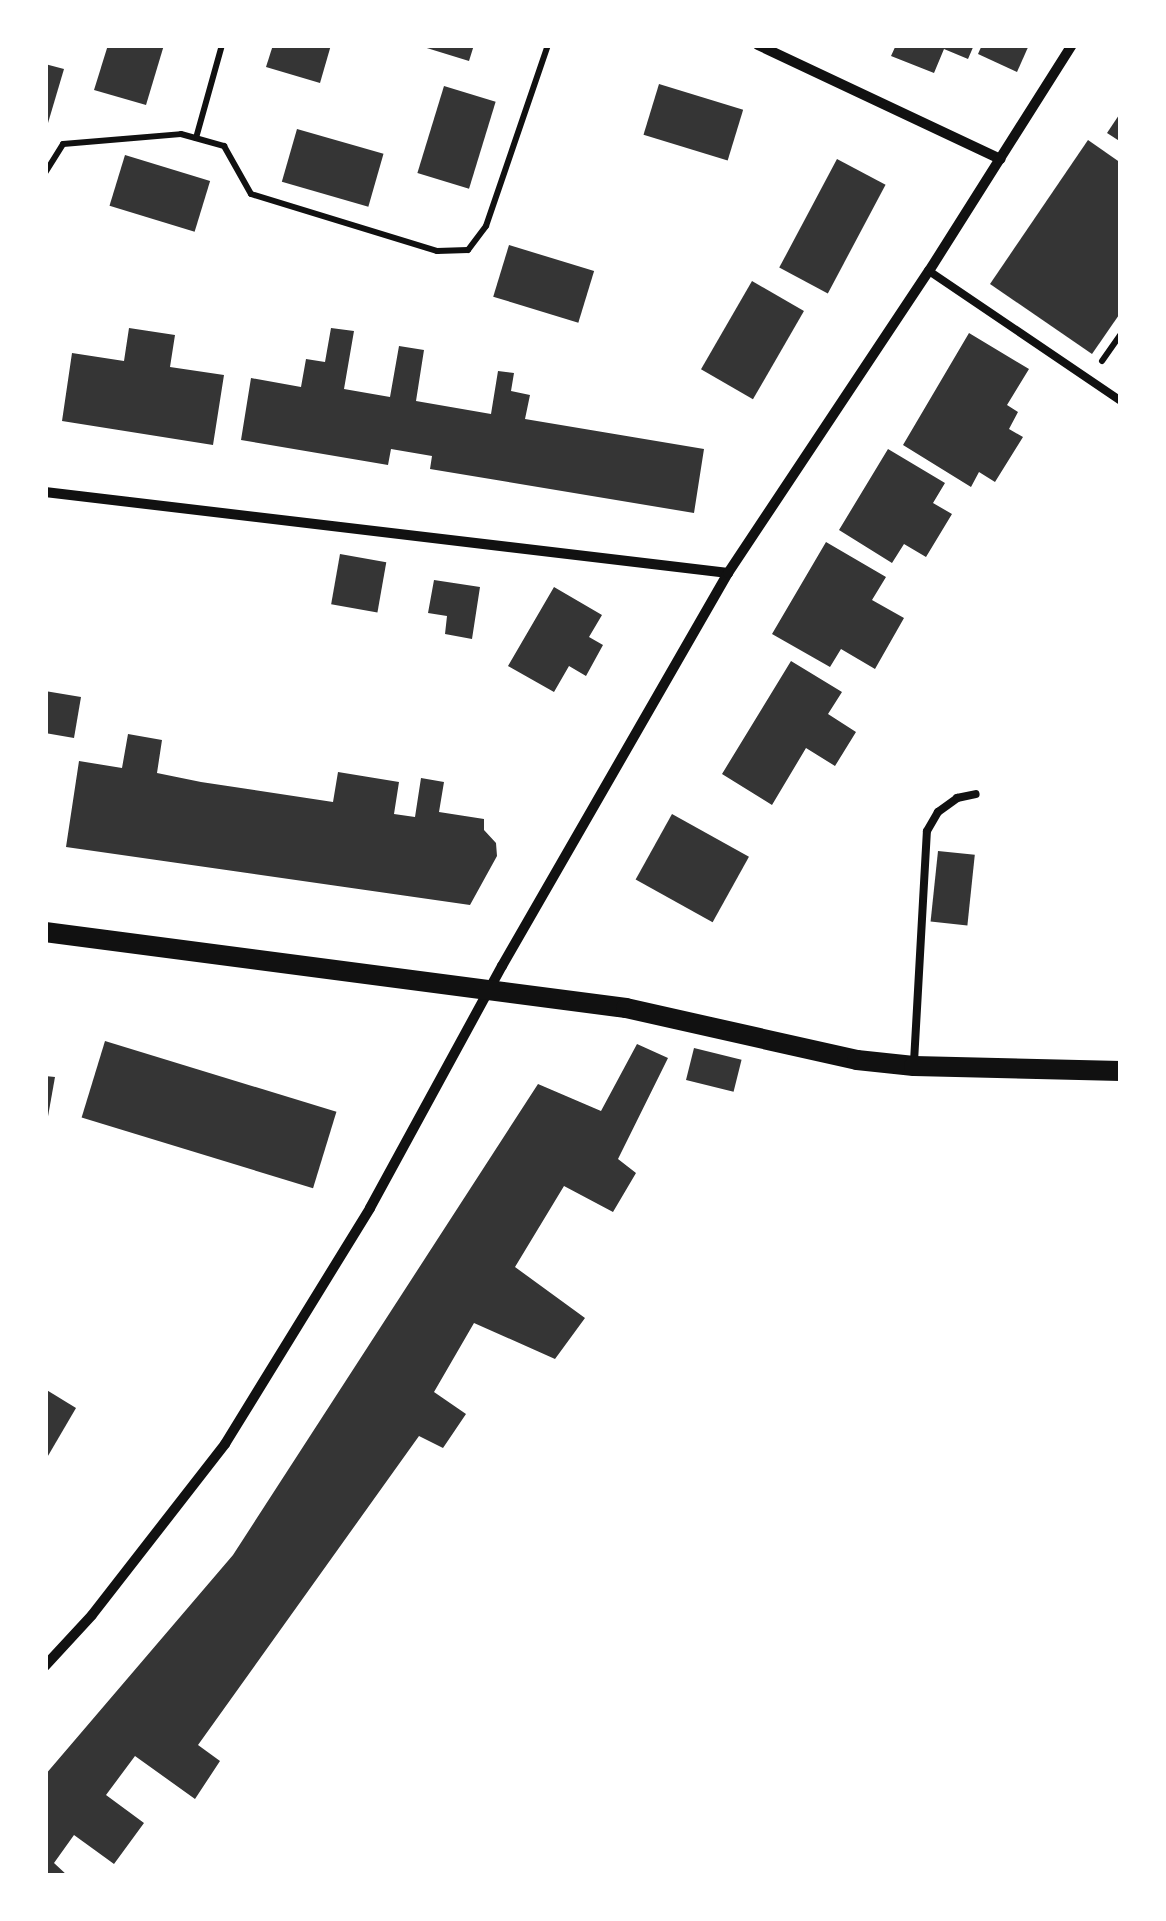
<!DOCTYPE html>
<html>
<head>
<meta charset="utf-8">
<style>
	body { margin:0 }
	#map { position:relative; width:1166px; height:1921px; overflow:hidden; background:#fff; font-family:"Archivo Narrow",sans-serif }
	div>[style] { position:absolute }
	.building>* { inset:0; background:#353535; transform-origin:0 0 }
	.path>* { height:6px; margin:-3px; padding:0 3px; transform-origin:3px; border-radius:3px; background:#111 }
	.service>* { height:8px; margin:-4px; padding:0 4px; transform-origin:4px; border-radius:4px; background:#111 }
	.minor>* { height:10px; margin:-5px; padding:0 5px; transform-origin:5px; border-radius:5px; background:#111 }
	.secondary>* { height:20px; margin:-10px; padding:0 10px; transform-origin:10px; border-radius:10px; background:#111 }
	span { translate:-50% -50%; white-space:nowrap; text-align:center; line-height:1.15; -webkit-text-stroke:8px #fff; paint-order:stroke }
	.frame { position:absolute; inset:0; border:48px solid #fff; pointer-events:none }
</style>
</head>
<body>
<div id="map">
	<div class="building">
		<div style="clip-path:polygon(108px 45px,164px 45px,146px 105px,94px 90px)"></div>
		<div style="clip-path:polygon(273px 45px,331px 45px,320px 83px,266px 67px)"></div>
		<div style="clip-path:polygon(417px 45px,474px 45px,469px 61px)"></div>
		<div style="clip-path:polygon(896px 45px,974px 45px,968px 59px,944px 49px,934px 73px,891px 56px)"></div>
		<div style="clip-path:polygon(982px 45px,1029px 45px,1017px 72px,978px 54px)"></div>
		<div style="clip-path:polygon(45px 64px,64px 69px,48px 123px,45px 122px)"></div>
		<div style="left:659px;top:84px;width:88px;height:53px;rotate:17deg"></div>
		<div style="left:444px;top:86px;width:54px;height:91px;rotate:17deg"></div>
		<div style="clip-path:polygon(1121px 112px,1121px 142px,1107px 133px)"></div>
		<div style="left:297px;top:129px;width:90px;height:55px;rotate:16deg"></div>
		<div style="clip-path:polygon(1088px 140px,1121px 163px,1121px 312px,1092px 354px,990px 284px)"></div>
		<div style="left:125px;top:155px;width:89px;height:53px;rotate:17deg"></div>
		<div style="left:837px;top:159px;width:55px;height:123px;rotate:28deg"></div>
		<div style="left:509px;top:245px;width:89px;height:54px;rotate:17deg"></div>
		<div style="left:752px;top:281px;width:60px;height:102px;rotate:30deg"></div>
		<div style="clip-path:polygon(129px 328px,175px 335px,170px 367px,224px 375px,213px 445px,62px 421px,72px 353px,124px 361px)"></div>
		<div style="clip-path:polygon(331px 328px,354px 331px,344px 389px,390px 397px,399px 346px,424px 350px,416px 401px,491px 414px,498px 371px,514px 373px,511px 391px,530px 395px,525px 419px,704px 449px,694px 513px,430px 469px,432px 456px,391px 449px,388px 465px,241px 440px,251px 378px,301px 387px,306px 359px,325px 362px)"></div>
		<div style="clip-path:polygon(969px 333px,1029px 369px,1007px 405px,1018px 412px,1009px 429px,1023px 437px,995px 482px,979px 472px,971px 487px,903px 445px)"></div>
		<div style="clip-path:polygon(888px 449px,945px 483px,933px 503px,952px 514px,926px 557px,904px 544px,892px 563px,839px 530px)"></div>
		<div style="clip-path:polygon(826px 542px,886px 577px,872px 600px,904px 618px,875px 669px,841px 649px,830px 667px,772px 634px)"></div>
		<div style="left:340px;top:554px;width:47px;height:51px;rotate:10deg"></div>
		<div style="clip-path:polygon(434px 580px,480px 587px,472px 639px,445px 634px,447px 616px,428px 613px)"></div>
		<div style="clip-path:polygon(554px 587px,602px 615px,589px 637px,603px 645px,586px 676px,569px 666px,554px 692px,508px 666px)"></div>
		<div style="clip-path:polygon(791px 661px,842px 692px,828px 714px,856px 732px,835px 766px,806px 748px,772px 805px,722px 774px)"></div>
		<div style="clip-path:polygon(45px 691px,81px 697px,74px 738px,45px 733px)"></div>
		<div style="clip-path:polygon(128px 734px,162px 740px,157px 773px,201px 782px,333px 802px,338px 772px,399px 782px,394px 814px,415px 817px,421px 778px,444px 782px,439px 812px,484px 819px,484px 830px,496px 843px,497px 856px,470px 905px,66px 847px,79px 761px,122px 768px)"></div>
		<div style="left:672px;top:814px;width:88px;height:75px;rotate:29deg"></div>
		<div style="left:938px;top:851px;width:37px;height:71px;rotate:6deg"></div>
		<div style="left:105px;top:1041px;width:242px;height:80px;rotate:17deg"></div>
		<div style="clip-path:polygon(637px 1044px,668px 1058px,618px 1159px,636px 1173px,613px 1212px,564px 1186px,515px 1267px,585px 1318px,555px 1359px,474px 1323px,434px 1392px,466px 1414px,443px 1448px,419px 1436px,198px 1745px,220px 1761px,195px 1799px,135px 1756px,106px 1795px,144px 1823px,114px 1864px,74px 1835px,54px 1863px,68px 1876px,45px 1876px,45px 1775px,233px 1555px,538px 1084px,601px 1111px)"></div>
		<div style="left:694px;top:1048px;width:49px;height:33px;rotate:14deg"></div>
		<div style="clip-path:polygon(45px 1076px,55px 1077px,47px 1122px,45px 1122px)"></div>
		<div style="clip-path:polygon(45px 1389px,76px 1408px,45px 1461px)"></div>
	</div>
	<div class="path">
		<div style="left:196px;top:138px;width:97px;rotate:-74.4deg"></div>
		<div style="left:45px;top:173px;width:34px;rotate:-58deg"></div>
		<div style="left:63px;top:144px;width:118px;rotate:-4.8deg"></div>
		<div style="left:181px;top:134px;width:45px;rotate:15.6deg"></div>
		<div style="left:224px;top:146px;width:55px;rotate:60.6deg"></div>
		<div style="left:251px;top:194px;width:195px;rotate:17deg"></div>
		<div style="left:437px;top:251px;width:31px;rotate:-2deg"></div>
		<div style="left:468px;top:250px;width:30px;rotate:-53deg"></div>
		<div style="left:486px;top:226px;width:191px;rotate:-71.1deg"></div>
		<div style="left:1102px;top:361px;width:33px;rotate:-55deg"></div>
	</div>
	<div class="service">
		<div style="left:929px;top:271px;width:232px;rotate:34.1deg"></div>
		<div style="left:914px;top:1062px;width:231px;rotate:-86.8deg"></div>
		<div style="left:927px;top:831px;width:22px;rotate:-60deg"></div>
		<div style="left:938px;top:812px;width:24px;rotate:-36deg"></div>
		<div style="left:957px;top:798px;width:19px;rotate:-12deg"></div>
	</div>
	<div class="minor">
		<div style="left:758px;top:45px;width:268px;rotate:25.2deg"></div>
		<div style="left:45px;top:492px;width:688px;rotate:6.76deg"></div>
		<div style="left:45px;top:1666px;width:69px;rotate:-47.3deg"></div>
		<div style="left:92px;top:1615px;width:217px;rotate:-52.1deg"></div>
		<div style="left:225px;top:1444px;width:277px;rotate:-58.4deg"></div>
		<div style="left:370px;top:1208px;width:276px;rotate:-61.4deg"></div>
		<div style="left:502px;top:966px;width:453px;rotate:-60.1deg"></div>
		<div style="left:728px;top:573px;width:363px;rotate:-56.4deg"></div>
		<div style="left:929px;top:271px;width:267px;rotate:-57.7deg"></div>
	</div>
	<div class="secondary">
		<div style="left:45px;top:932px;width:586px;rotate:7.45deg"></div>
		<div style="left:626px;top:1008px;width:237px;rotate:12.7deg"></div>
		<div style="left:857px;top:1060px;width:57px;rotate:6deg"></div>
		<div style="left:914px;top:1066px;width:207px;rotate:1.4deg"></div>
	</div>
	<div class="frame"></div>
</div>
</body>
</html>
